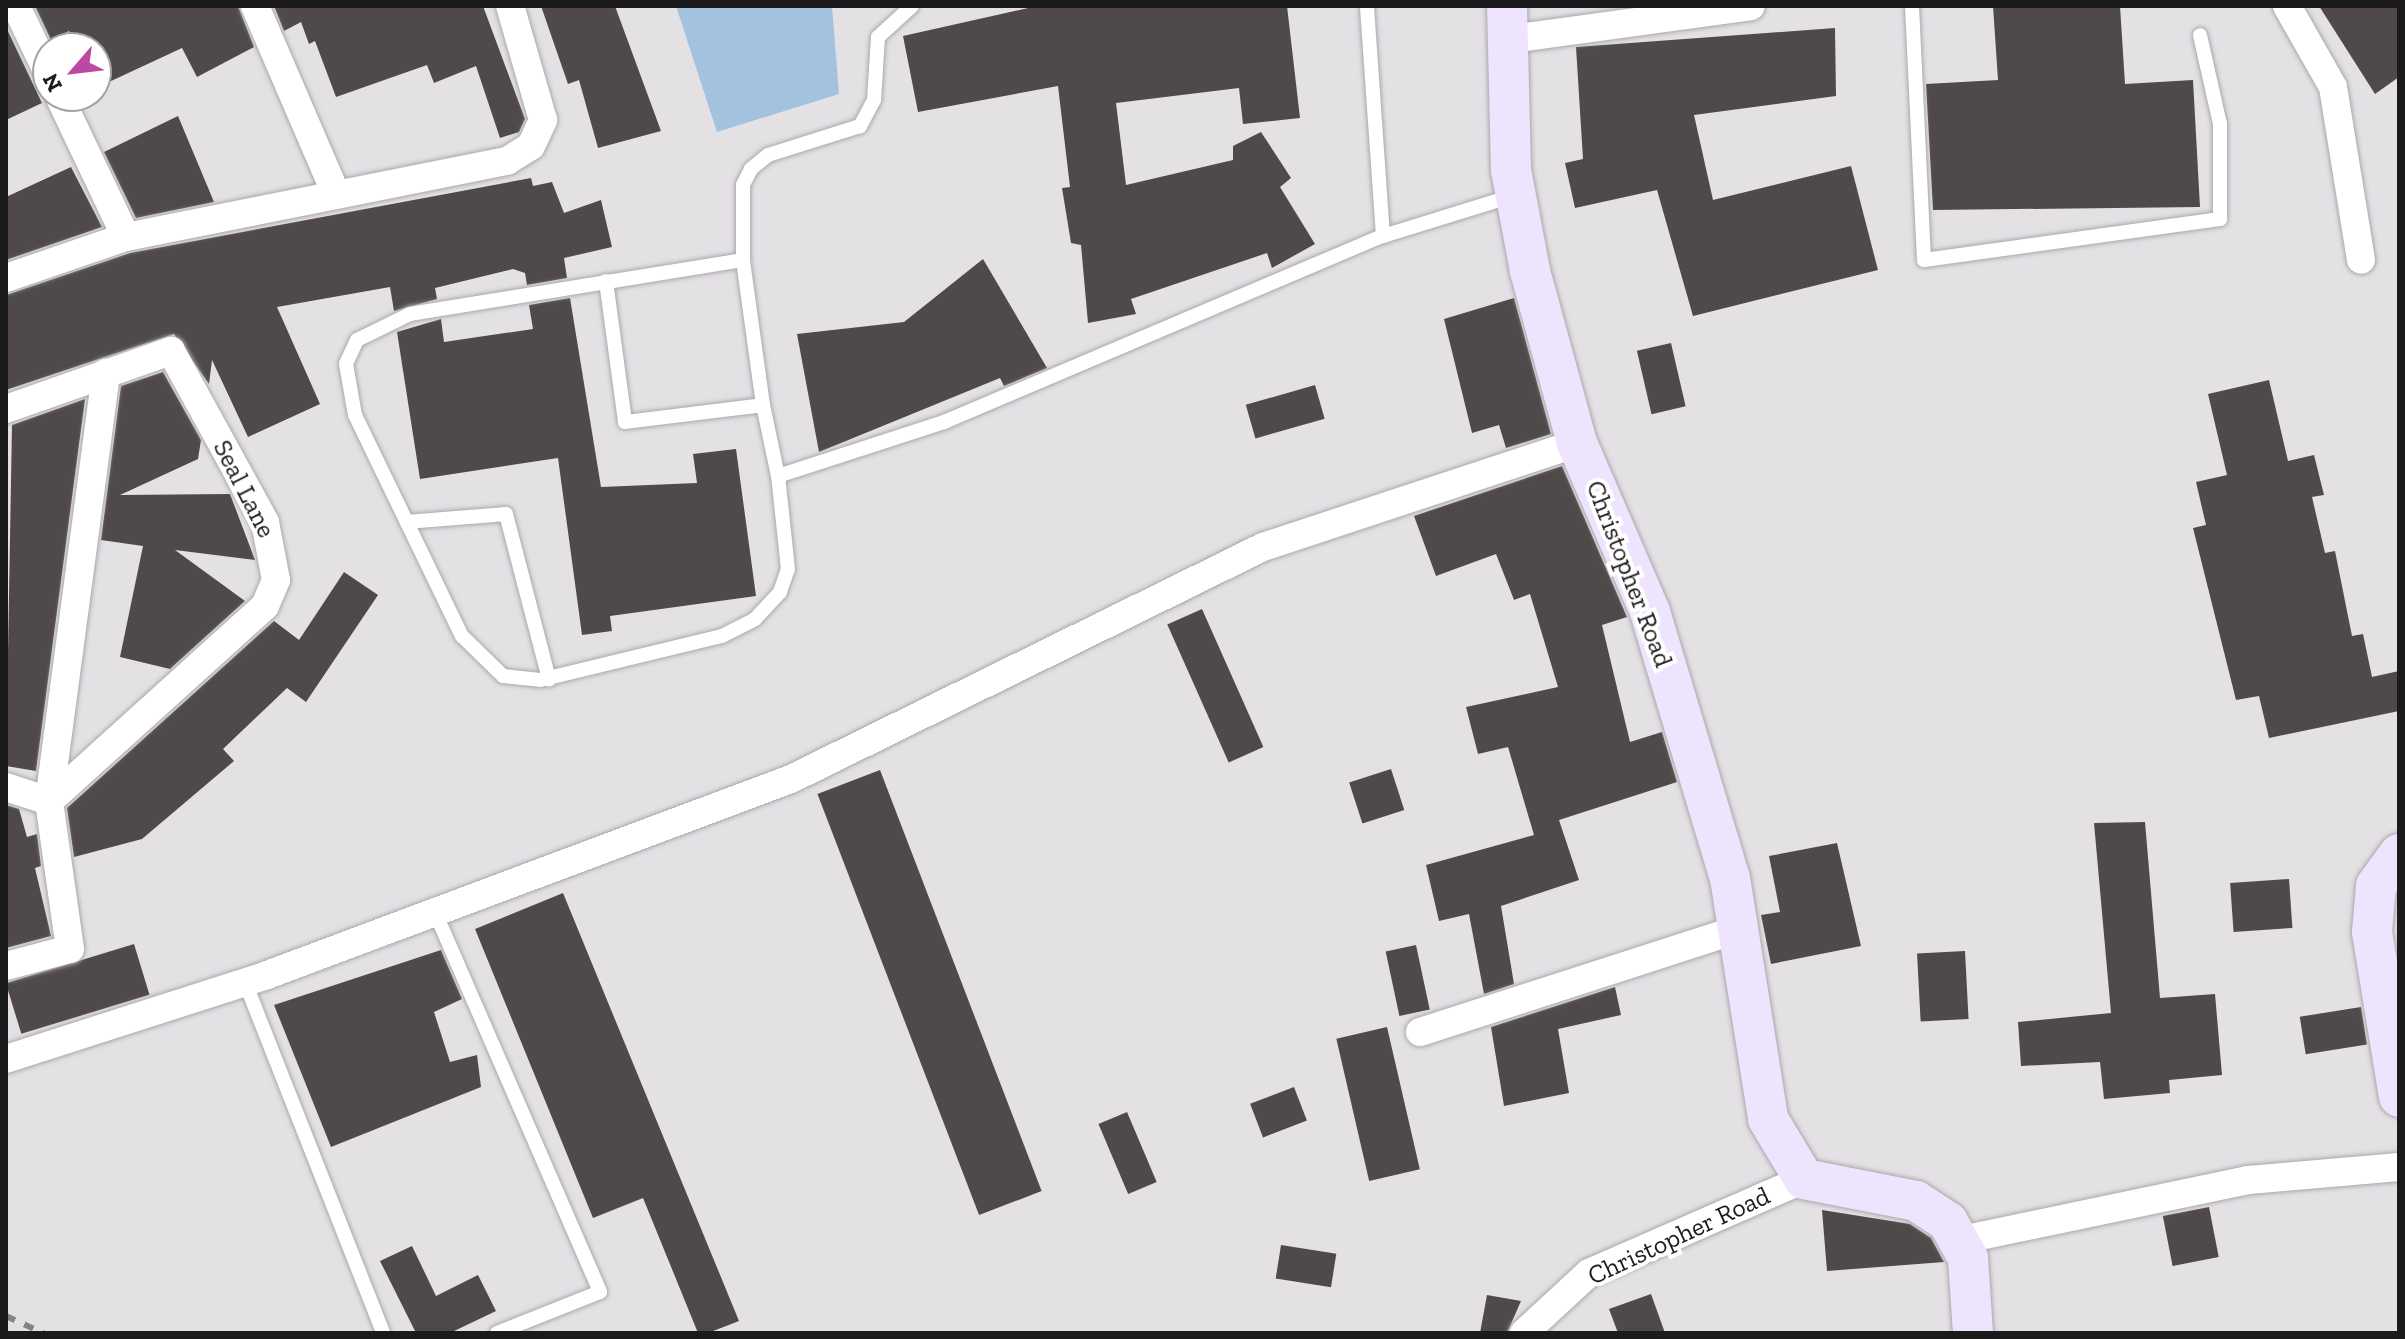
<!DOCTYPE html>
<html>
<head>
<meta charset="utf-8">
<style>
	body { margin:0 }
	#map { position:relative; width:2405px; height:1339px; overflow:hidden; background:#e4e1e5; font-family:"Zilla Slab",serif }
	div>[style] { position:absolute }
	.water>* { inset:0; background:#a2c2dd }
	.building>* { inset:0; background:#4f4a49; transform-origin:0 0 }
	.roads { filter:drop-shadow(0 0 2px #aba8ac) drop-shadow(0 0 2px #aba8ac) }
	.lane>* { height:14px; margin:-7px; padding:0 7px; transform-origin:7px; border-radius:7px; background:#fff }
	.street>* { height:28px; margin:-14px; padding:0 14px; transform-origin:14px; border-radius:14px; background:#fff }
	.secondary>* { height:40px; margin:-20px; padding:0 20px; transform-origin:20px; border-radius:20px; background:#eee4fe }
	.rail>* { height:6px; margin-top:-3px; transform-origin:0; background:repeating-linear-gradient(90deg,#848285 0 10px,transparent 0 20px) }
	span { translate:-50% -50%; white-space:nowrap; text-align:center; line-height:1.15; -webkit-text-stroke:8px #fff; paint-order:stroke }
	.street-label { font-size:26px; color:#1b1a1c }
	.frame { position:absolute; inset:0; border:8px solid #1b1a1c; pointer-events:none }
	.north { position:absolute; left:32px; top:32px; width:80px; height:80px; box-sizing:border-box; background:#fff; border:2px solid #a4a3a4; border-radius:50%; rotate:242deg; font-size:22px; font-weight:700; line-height:32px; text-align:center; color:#1b1a1c }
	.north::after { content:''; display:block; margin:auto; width:28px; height:36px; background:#bb49a4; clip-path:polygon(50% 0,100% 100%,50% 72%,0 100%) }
</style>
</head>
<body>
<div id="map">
	<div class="water">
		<div style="clip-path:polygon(676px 6px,832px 6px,839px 94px,717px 132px)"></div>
	</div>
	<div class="building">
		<div style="clip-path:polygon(35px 6px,238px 6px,254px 47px,197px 77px,182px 48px,96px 88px,96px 48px,77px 48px,69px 31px,51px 40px)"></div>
		<div style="clip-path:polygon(274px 6px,483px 6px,525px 119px,519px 132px,500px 138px,476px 66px,434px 83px,427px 65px,336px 97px,315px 41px,309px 44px,301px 22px,284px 31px)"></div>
		<div style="clip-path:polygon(541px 6px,615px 6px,661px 131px,598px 148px,579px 80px,568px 84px)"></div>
		<div style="clip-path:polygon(1037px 6px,1287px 6px,1300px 118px,1243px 124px,1239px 88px,1116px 103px,1126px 185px,1233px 160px,1233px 146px,1261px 132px,1291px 178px,1280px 187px,1315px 244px,1272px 268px,1267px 253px,1131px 299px,1136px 314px,1088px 323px,1081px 245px,1071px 243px,1062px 188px,1070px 187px,1058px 86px,918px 112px,903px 36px)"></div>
		<div style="clip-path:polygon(1993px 6px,2120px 6px,2125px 84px,2193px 80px,2200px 207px,1933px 210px,1926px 84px,1998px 80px)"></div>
		<div style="clip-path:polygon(2319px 6px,2399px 6px,2399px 77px,2375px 94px)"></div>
		<div style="clip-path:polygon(6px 27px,42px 103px,6px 120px)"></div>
		<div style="clip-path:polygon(1835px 28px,1836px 96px,1694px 115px,1713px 200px,1851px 166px,1878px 270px,1693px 316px,1657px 190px,1575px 208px,1565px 163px,1583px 159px,1576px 47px)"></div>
		<div style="clip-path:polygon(178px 116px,214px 202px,136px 218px,104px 152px)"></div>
		<div style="clip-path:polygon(71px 167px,102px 227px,6px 260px,6px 197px)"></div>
		<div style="clip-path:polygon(531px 178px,533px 186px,552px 182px,564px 213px,601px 200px,612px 247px,564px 258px,567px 278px,527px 285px,525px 273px,513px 269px,435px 288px,437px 299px,394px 311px,390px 287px,277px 307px,320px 404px,248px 437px,212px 360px,209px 384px,174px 334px,6px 390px,6px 295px,130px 253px)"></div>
		<div style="clip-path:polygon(983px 259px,1047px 368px,1004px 386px,1000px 378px,819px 452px,797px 334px,904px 322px)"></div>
		<div style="clip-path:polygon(570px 298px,601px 487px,697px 483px,693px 454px,736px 449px,756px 596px,610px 616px,612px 631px,582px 635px,558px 458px,420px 479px,397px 332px,441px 319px,444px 342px,533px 329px,529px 305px)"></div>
		<div style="clip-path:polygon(1514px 298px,1551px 434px,1506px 448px,1499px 425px,1472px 433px,1444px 319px)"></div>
		<div style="left:1671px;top:343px;width:65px;height:35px;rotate:77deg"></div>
		<div style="clip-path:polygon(163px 372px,201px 440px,198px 459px,120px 495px,230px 494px,255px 560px,175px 550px,245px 601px,170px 669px,120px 657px,143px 546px,101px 540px,121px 386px)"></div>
		<div style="clip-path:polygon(2269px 380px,2288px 461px,2314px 455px,2324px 495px,2312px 497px,2325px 553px,2335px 551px,2352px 636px,2363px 634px,2372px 677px,2399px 671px,2399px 711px,2269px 738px,2259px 696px,2236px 700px,2193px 528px,2206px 525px,2196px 482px,2227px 475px,2208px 394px)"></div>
		<div style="left:1315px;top:385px;width:35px;height:72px;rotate:74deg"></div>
		<div style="clip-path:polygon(85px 399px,36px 771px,6px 766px,12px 425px)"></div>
		<div style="clip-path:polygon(1562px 466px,1627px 617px,1602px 625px,1630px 742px,1662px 732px,1677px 782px,1559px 820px,1579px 880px,1501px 906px,1514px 984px,1484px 994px,1469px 914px,1439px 921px,1426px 865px,1534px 835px,1508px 747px,1478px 754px,1466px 707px,1558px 687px,1530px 594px,1514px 600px,1496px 554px,1436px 576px,1414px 516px)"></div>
		<div style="clip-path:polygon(344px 572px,378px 595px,306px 702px,287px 688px,223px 749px,234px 761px,142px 839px,74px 857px,67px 808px,274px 621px,299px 640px)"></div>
		<div style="left:1202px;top:609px;width:151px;height:38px;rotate:66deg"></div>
		<div style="left:1391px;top:769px;width:43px;height:44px;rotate:72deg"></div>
		<div style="left:880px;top:770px;width:451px;height:67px;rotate:69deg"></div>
		<div style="clip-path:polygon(6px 805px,19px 809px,27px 837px,37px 834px,41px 866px,35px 868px,51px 936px,6px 948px)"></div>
		<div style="clip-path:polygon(2145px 822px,2160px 998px,2215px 994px,2222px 1075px,2169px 1080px,2170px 1093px,2104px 1099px,2100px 1062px,2021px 1066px,2018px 1022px,2111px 1013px,2094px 823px)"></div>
		<div style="clip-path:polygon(1837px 843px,1861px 946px,1771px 964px,1761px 915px,1780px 912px,1769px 856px)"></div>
		<div style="left:2289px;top:879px;width:49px;height:59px;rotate:86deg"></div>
		<div style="clip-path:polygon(563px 893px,739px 1321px,708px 1333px,698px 1333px,643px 1198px,593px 1218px,475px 929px)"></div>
		<div style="left:134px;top:944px;width:53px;height:134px;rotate:73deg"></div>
		<div style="left:1416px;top:945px;width:66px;height:31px;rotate:78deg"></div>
		<div style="clip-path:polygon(441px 950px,462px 999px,434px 1012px,450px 1062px,477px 1055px,481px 1087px,331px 1147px,274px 1005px)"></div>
		<div style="left:1965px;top:951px;width:68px;height:48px;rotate:87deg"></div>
		<div style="clip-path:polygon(1615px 987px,1621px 1015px,1558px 1029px,1569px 1093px,1504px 1106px,1491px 1027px)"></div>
		<div style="left:2361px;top:1007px;width:38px;height:62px;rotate:81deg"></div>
		<div style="left:1387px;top:1027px;width:146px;height:52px;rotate:77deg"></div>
		<div style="left:1294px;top:1087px;width:36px;height:47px;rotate:69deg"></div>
		<div style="left:1127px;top:1112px;width:76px;height:31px;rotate:67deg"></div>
		<div style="left:2209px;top:1207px;width:51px;height:47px;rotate:79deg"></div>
		<div style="clip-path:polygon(1822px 1210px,1910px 1224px,1931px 1238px,1944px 1262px,1827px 1271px)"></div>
		<div style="left:1281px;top:1245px;width:56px;height:34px;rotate:9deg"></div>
		<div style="clip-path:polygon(412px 1246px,436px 1296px,478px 1275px,496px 1311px,450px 1333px,416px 1333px,380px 1261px)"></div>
		<div style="clip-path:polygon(1651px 1294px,1665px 1333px,1618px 1333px,1609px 1309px)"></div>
		<div style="clip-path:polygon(1487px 1295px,1521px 1301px,1507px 1333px,1480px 1333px)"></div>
	</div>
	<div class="roads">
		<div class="lane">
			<div style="left:912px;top:6px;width:46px;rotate:137.6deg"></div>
			<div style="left:878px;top:37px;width:63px;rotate:93.6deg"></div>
			<div style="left:874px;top:100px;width:30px;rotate:118deg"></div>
			<div style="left:860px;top:126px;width:96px;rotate:162.5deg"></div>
			<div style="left:768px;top:155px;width:22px;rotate:141deg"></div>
			<div style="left:751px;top:169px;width:18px;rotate:117deg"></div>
			<div style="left:743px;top:185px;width:75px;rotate:90deg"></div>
			<div style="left:743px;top:260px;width:337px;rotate:170.8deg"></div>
			<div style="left:410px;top:314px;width:59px;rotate:153.9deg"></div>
			<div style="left:357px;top:340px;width:26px;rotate:115deg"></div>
			<div style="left:346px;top:364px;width:52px;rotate:80deg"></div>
			<div style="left:355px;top:415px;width:246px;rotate:64.2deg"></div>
			<div style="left:462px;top:636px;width:57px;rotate:44.3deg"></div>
			<div style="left:503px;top:676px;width:37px;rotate:6deg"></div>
			<div style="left:540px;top:680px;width:187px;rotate:-13.6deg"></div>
			<div style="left:722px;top:636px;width:37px;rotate:-27deg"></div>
			<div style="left:755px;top:619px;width:37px;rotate:-47deg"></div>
			<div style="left:780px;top:592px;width:24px;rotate:-71deg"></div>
			<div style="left:788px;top:569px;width:94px;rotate:-96.1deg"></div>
			<div style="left:778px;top:476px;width:175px;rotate:-18deg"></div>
			<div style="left:944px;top:422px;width:477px;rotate:-23deg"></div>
			<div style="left:1383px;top:236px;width:231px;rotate:-94deg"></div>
			<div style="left:1912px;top:6px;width:254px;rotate:87.3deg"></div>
			<div style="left:1924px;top:260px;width:299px;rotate:-7.9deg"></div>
			<div style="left:2220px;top:219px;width:95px;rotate:-90deg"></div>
			<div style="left:2220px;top:124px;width:91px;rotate:-102.7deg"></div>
			<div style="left:1383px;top:236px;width:135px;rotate:-17.2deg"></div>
			<div style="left:606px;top:281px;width:142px;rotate:82.3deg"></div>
			<div style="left:625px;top:422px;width:139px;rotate:-7deg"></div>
			<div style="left:763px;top:405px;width:146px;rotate:-97.9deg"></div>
			<div style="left:763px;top:405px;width:73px;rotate:78.1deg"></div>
			<div style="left:407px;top:522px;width:99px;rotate:-4.6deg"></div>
			<div style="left:506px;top:514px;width:171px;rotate:75.4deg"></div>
			<div style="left:435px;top:912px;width:414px;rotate:66.5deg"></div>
			<div style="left:600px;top:1292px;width:111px;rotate:158.3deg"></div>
			<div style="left:245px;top:982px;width:377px;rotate:68.5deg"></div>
		</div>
		<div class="street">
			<div style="left:16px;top:6px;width:74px;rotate:64.5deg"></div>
			<div style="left:255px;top:6px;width:205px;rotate:66.7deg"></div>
			<div style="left:2287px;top:6px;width:93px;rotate:60.4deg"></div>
			<div style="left:2333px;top:87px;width:175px;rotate:80.8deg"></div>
			<div style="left:1504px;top:40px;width:249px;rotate:-7.8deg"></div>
			<div style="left:59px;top:96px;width:156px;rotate:64.6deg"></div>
			<div style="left:6px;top:278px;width:127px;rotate:-18.9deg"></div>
			<div style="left:126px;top:237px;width:389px;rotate:-11.3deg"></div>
			<div style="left:507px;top:161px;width:28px;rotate:-32deg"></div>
			<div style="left:531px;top:146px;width:29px;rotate:-65deg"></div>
			<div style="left:543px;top:120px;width:119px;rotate:-106.1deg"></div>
			<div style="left:6px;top:409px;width:175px;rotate:-19.4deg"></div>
			<div style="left:171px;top:351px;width:195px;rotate:61.2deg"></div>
			<div style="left:265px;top:522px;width:59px;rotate:79.3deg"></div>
			<div style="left:276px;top:580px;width:28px;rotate:113deg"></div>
			<div style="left:265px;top:606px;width:291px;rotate:137.9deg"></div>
			<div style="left:49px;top:801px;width:45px;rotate:-162deg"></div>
			<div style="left:6px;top:966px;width:66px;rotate:-14.9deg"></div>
			<div style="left:70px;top:949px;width:149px;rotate:-98.1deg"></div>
			<div style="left:49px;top:801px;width:432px;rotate:-82.4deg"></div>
			<div style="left:1420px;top:1032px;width:335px;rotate:-17.9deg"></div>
			<div style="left:6px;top:1059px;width:274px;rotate:-17.8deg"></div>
			<div style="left:267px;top:975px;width:559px;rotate:-20.51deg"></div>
			<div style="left:791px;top:779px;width:526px;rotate:-26.18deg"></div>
			<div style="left:1263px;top:547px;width:331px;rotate:-18.3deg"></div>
			<div style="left:1961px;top:1240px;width:293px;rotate:-11.8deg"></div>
			<div style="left:2248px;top:1180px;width:152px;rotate:-4.9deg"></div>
			<div style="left:1524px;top:1333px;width:88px;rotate:-42.7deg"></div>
			<div style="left:1589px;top:1273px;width:235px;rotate:-23.6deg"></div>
		</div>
		<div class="secondary">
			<div style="left:1507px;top:6px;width:164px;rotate:88.6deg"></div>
			<div style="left:1511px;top:170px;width:103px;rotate:79.3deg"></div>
			<div style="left:1530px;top:271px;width:178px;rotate:74.7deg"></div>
			<div style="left:1577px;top:443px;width:184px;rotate:66.6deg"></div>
			<div style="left:1650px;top:612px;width:278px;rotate:73.3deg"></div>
			<div style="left:1730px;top:878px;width:244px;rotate:81deg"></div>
			<div style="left:1768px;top:1119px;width:70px;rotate:59deg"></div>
			<div style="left:1804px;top:1179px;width:114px;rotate:11.1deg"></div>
			<div style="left:1916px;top:1201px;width:38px;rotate:33deg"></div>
			<div style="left:1948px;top:1222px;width:41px;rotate:60.9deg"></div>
			<div style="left:1968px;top:1258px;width:75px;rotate:86.2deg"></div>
			<div style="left:2399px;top:854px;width:39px;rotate:126deg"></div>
			<div style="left:2376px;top:886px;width:46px;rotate:95deg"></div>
			<div style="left:2372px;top:932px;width:167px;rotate:80.7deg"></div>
		</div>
	</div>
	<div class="rail">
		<div style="left:6px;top:1316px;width:41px;rotate:24.7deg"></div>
	</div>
	<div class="street-label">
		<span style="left:244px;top:489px;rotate:63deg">Seal Lane</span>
		<span style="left:1629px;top:574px;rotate:69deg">Christopher Road</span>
		<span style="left:1679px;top:1236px;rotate:-25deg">Christopher Road</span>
	</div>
	<div class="frame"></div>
	<div class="north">N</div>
</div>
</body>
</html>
